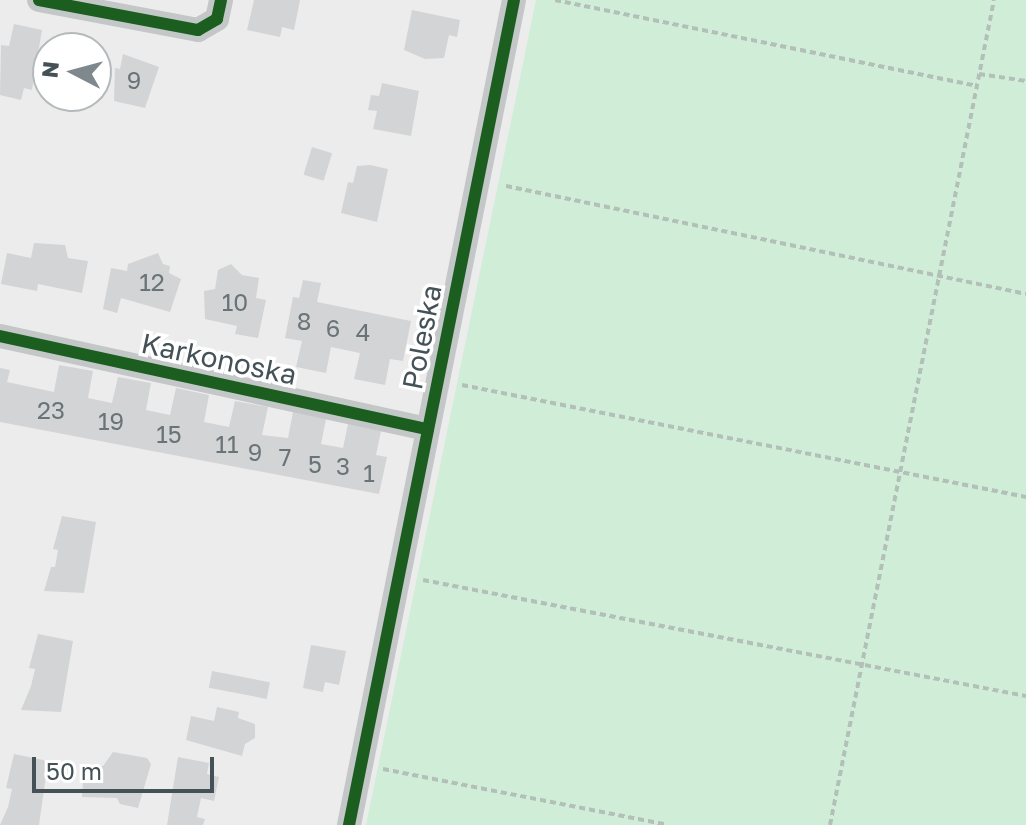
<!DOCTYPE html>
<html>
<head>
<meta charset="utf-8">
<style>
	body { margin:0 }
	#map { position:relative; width:1026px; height:825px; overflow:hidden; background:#edecec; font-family:"Golos Text",sans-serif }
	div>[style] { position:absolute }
	.green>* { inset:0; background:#d0edd7 }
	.building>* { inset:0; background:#d3d4d5; transform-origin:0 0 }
	.path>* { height:4px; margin-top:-2px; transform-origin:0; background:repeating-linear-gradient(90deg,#b3c0ba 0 6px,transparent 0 10px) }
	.minor>* { height:24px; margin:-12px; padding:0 12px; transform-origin:12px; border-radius:12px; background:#c3c7c8 }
	.cycleway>* { height:12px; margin:-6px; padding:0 6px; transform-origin:6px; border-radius:6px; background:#1b5e20 }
	span { translate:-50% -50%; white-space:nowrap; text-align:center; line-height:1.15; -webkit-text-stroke:7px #fff; paint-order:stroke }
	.number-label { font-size:24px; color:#697478 }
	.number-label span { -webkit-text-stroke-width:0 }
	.street-label { font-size:28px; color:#445258 }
	.north { position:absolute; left:32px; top:32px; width:80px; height:80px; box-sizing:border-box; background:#fff; border:2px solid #b4babc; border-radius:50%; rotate:276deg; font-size:22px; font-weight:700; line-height:32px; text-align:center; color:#445258 }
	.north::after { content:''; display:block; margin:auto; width:28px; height:36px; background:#7f888c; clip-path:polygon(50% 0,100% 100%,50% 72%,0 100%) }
	.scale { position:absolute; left:32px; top:757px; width:182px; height:36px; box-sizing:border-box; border:4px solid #445258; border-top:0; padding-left:10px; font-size:24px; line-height:28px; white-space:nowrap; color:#445258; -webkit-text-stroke:6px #fff; paint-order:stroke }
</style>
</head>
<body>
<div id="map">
	<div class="green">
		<div style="clip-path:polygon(536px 0,1026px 0,1026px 825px,366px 825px)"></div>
	</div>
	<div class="building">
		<div style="clip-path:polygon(254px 0,300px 0,294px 30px,282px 27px,280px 37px,247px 30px)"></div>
		<div style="clip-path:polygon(412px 10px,460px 20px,457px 37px,449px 35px,444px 58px,425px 59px,404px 50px)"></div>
		<div style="clip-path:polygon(14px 24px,42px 30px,32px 90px,24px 88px,21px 100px,0 95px,1px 45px,9px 46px)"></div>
		<div style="clip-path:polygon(123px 54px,159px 67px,145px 108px,114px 101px,115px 68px,120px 69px)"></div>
		<div style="clip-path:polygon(382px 83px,419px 91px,411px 136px,373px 129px,377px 111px,368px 110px,371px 95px,379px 96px)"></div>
		<div style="left:312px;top:147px;width:21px;height:29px;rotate:17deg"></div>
		<div style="clip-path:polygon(370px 165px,388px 169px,377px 222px,341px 213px,348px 182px,353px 183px,357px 166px)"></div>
		<div style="clip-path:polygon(34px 243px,65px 245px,68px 258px,88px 261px,82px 293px,38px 284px,37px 291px,1px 284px,7px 253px,31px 258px)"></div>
		<div style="clip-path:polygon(158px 253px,163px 264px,170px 266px,169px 273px,181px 279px,170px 312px,121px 298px,117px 313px,103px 309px,111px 268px,127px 271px,128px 264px)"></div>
		<div style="clip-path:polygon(231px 264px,242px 275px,259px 278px,256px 298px,266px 300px,258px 338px,235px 334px,237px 326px,205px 319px,204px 291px,215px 289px,218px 270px)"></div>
		<div style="clip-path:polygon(303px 280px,321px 283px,317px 302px,411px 321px,403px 361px,390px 359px,385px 385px,354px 379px,360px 353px,331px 347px,326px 373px,296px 367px,302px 341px,285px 338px,293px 297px,299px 298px)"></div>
		<div style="clip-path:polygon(59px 365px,93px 371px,88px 398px,112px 403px,118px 377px,151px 383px,146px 410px,170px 415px,176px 388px,209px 395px,204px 422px,229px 427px,235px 401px,268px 407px,262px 435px,288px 438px,293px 412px,326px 419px,321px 444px,343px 448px,348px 424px,381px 431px,376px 455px,387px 457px,379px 494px,0 422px,0 368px,10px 370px,7px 382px,54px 392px)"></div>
		<div style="clip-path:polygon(62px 516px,96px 522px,84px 593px,44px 591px,51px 567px,55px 567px,58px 550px,53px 549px)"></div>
		<div style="clip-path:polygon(38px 634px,73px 641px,61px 712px,21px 710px,31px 686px,35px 669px,29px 668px)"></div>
		<div style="clip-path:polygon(311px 645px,346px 651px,339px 685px,325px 682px,323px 692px,303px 688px)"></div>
		<div style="left:212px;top:671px;width:59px;height:17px;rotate:11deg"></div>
		<div style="clip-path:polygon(217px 707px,239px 712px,238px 718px,255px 724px,255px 738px,245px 744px,242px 756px,186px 740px,191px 716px,214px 721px)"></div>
		<div style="clip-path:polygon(113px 752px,147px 758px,151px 764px,138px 808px,120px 804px,117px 798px,82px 797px,84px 766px,103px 766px)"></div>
		<div style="clip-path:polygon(14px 754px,48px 761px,39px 825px,0 825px,8px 807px,12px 789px,6px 788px)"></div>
		<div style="clip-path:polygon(178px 757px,209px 763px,207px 774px,219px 777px,214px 801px,201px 798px,197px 817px,205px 819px,203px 825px,167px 825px)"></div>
	</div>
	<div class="path">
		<div style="left:555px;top:0;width:431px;rotate:11.5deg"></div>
		<div style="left:979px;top:74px;width:48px;rotate:8.5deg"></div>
		<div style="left:506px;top:186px;width:531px;rotate:11.73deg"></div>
		<div style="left:462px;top:385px;width:575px;rotate:11.23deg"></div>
		<div style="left:423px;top:580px;width:614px;rotate:10.89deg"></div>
		<div style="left:383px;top:769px;width:290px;rotate:11.1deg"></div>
		<div style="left:830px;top:825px;width:841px;rotate:-78.76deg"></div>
	</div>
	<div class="minor">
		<div style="left:39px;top:0;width:162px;rotate:10.7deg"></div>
		<div style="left:198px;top:30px;width:22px;rotate:-30deg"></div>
		<div style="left:217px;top:19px;width:19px;rotate:-78deg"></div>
		<div style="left:0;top:336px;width:438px;rotate:12.3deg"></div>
		<div style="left:349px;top:825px;width:841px;rotate:-78.69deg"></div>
	</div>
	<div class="cycleway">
		<div style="left:39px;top:0;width:162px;rotate:10.7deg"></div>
		<div style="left:198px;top:30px;width:22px;rotate:-30deg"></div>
		<div style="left:217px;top:19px;width:19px;rotate:-78deg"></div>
		<div style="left:0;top:336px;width:438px;rotate:12.3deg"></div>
		<div style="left:349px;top:825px;width:841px;rotate:-78.69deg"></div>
	</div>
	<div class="number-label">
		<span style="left:134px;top:80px">9</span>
		<span style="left:152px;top:282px">12</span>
		<span style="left:235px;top:302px">10</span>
		<span style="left:304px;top:321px">8</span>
		<span style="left:333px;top:328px">6</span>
		<span style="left:363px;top:332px">4</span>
		<span style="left:51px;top:410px">23</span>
		<span style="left:111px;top:421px">19</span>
		<span style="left:169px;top:434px">15</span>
		<span style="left:227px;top:444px">11</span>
		<span style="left:255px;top:452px">9</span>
		<span style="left:285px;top:457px">7</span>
		<span style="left:315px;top:464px">5</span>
		<span style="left:343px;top:466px">3</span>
		<span style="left:369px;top:473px">1</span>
	</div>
	<div class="street-label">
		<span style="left:422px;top:337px;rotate:-79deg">Poleska</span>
		<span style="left:219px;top:359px;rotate:12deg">Karkonoska</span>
	</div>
	<div class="north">N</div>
	<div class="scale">50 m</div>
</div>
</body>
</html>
